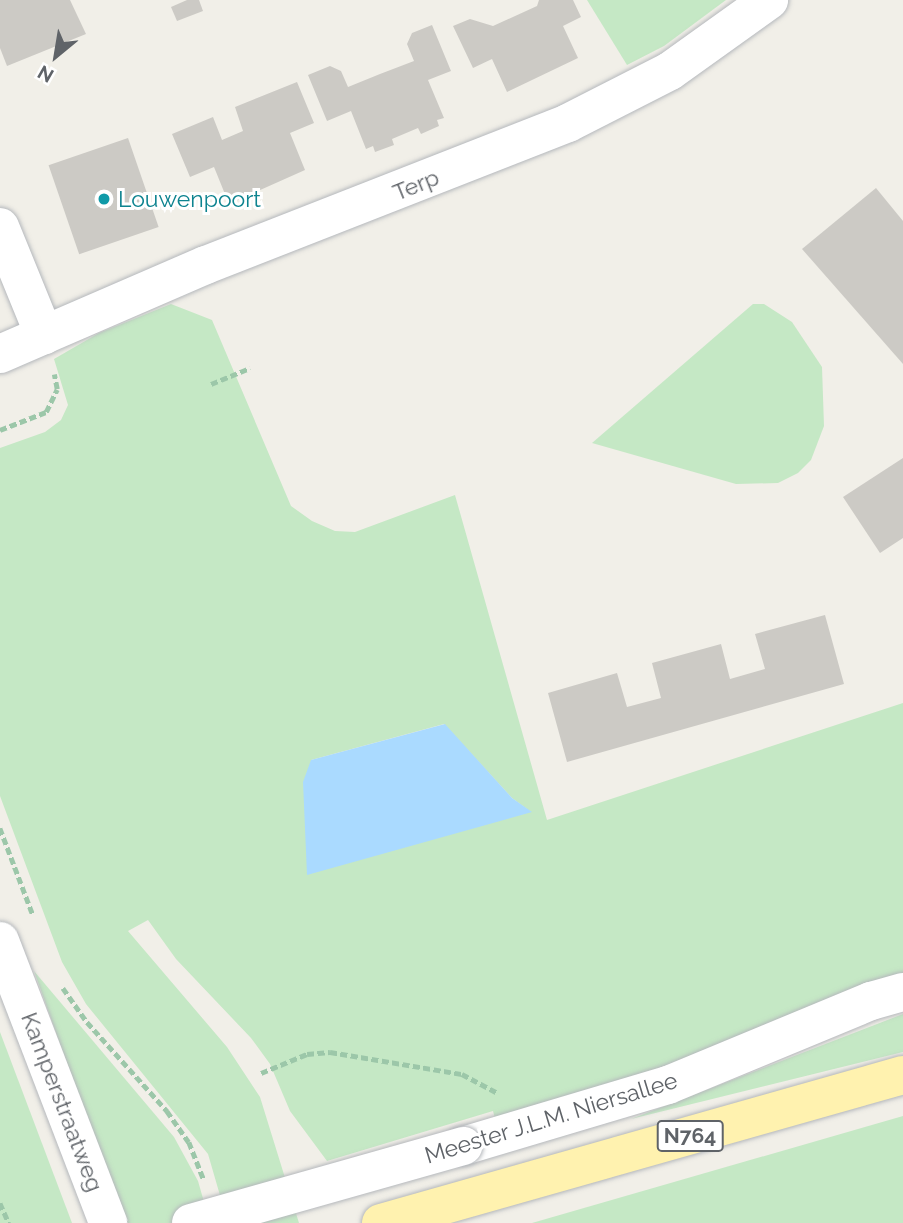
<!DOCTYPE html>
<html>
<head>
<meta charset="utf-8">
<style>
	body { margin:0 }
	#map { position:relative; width:903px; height:1223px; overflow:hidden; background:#f1efe8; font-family:Raleway,sans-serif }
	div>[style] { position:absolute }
	.green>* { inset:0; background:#c5e8c5 }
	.water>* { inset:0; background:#aadaff }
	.building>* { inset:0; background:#cccac5; transform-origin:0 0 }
	.path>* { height:4.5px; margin-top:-2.25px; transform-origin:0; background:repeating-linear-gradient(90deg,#9cc7a9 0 7px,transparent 0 10.5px) }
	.roads { filter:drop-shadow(0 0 2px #b5b8bc) drop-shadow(0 0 2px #b5b8bc) }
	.minor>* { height:38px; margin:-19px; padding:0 19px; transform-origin:19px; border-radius:19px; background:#fff }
	.secondary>* { height:38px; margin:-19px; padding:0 19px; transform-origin:19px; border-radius:19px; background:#fff }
	.primary>* { height:38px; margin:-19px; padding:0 19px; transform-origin:19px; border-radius:19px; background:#fff2af }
	.bridges { filter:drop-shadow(0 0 2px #b5b8bc) drop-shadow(0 0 2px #b5b8bc) }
	.minor-bridge>* { height:38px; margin:-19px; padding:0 19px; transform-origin:19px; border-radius:19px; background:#fff }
	.dots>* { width:19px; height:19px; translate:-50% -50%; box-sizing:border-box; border:4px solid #fff; border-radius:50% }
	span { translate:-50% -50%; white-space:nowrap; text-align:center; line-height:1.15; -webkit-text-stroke:6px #fff; paint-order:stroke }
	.shield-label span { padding:2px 5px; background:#fff; border:2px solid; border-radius:5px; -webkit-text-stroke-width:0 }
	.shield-label { font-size:21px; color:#5f6368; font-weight:700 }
	.street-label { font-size:23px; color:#5f6368 }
	.culture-label { font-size:23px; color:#0d838f }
	.left { translate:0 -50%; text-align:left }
	.north { position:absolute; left:21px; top:21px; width:70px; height:70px; -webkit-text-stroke:5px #fff; paint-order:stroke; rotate:210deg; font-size:19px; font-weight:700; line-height:28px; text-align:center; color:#5f6368 }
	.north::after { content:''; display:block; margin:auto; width:24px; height:32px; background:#5f6368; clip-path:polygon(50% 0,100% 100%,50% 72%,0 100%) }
</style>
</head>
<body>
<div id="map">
	<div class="green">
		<div style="clip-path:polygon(587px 0,726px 0,664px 46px,627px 65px)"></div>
		<div style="clip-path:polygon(evenodd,171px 304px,212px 320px,291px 506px,312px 521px,335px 531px,355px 532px,455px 495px,547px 820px,903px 703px,903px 978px,566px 1103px,496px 1122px,493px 1111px,327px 1161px,290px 1111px,270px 1064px,251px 1038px,176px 959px,148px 920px,128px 931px,227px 1047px,260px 1097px,299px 1223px,228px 1223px,208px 1154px,86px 1004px,62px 962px,0 796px,0 448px,45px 432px,61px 420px,68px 405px,54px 359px,99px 333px,171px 304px,444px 724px,512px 798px,531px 812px,311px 760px,444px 724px)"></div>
		<div style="clip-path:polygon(753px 304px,764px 304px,792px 322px,822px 367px,824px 426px,811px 460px,798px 473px,778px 483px,736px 484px,592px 443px)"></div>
		<div style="clip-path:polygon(34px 971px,174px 1137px,198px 1181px,210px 1223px,124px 1223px)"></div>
		<div style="clip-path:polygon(903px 1014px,903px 1052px,631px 1119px)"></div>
		<div style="clip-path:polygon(0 1032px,72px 1223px,0 1223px)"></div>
		<div style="clip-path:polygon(903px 1116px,903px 1223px,532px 1223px)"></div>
	</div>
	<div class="water">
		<div style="clip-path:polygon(445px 724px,512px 798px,532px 812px,307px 875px,303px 782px,311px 760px)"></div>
	</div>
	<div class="building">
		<div style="clip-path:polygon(0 0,70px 0,86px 34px,7px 66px,0 48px)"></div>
		<div style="clip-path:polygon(187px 0,199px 0,203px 11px,177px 21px,171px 7px)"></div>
		<div style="clip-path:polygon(539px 0,573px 0,581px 17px,563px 26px,578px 58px,507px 92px,492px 59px,473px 68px,453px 26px,470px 19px,493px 26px,537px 6px)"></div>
		<div style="clip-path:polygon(432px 25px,451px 71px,428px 80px,444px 118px,437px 120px,439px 126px,421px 134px,418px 128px,392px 139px,394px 145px,375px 152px,373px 146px,366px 149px,351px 111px,327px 121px,308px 75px,330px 66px,341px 71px,348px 87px,380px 74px,414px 61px,407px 44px,412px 33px)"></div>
		<div style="clip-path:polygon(297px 82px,314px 123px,290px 133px,305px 170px,229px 204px,214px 167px,190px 177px,172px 134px,213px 117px,222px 140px,243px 131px,235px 107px)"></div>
		<div style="left:128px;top:138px;width:94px;height:84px;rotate:71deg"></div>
		<div style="clip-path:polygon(876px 188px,903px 221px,903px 364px,802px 249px)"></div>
		<div style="clip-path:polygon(903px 458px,903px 538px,880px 553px,843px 497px)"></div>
		<div style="clip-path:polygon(825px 615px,844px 684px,567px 762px,548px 693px,617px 673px,627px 707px,661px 698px,652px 663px,721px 644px,730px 679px,765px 669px,755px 634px)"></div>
	</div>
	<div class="path">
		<div style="left:211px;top:384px;width:42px;rotate:-22.3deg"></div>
		<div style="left:0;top:430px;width:49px;rotate:-21.4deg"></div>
		<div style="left:46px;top:412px;width:25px;rotate:-64deg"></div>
		<div style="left:57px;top:389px;width:15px;rotate:-101deg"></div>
		<div style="left:0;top:828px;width:93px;rotate:69.2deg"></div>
		<div style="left:63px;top:988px;width:42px;rotate:54.8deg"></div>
		<div style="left:87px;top:1022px;width:120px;rotate:48deg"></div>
		<div style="left:167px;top:1111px;width:38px;rotate:55deg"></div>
		<div style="left:189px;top:1142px;width:41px;rotate:68.5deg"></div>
		<div style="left:261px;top:1073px;width:50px;rotate:-22.4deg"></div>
		<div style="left:307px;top:1054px;width:23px;rotate:-5deg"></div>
		<div style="left:330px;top:1052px;width:134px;rotate:9.5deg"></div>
		<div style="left:462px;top:1074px;width:40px;rotate:28deg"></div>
		<div style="left:0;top:1203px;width:22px;rotate:66deg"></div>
	</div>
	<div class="roads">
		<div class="minor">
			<div style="left:0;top:227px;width:117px;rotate:67.8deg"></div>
			<div style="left:0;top:354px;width:224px;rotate:-23.4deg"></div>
			<div style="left:206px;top:265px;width:389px;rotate:-21.4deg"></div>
			<div style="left:568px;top:123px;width:114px;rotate:-27deg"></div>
			<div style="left:670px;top:71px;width:122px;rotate:-35.6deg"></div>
			<div style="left:463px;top:1146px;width:214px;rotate:-16.6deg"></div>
			<div style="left:668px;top:1085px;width:220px;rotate:-22.5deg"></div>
			<div style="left:871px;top:1001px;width:33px;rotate:-16deg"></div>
		</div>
		<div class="secondary">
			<div style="left:0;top:941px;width:302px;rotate:69deg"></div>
		</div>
		<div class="primary">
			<div style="left:381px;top:1223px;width:543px;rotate:-15.83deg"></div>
		</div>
	</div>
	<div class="bridges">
		<div class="minor-bridge">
			<div style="left:191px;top:1223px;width:283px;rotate:-15.8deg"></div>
		</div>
	</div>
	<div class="dots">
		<div style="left:104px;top:199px;background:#0f9aa8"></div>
	</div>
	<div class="shield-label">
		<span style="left:690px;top:1136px">N764</span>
	</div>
	<div class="street-label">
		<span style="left:416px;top:185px;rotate:-22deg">Terp</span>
		<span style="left:62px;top:1102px;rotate:69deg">Kamperstraatweg</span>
		<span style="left:551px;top:1118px;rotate:-17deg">Meester J.L.M. Niersallee</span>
	</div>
	<div class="culture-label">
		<span class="left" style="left:118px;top:199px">Louwenpoort</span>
	</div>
	<div class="north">N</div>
</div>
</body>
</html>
